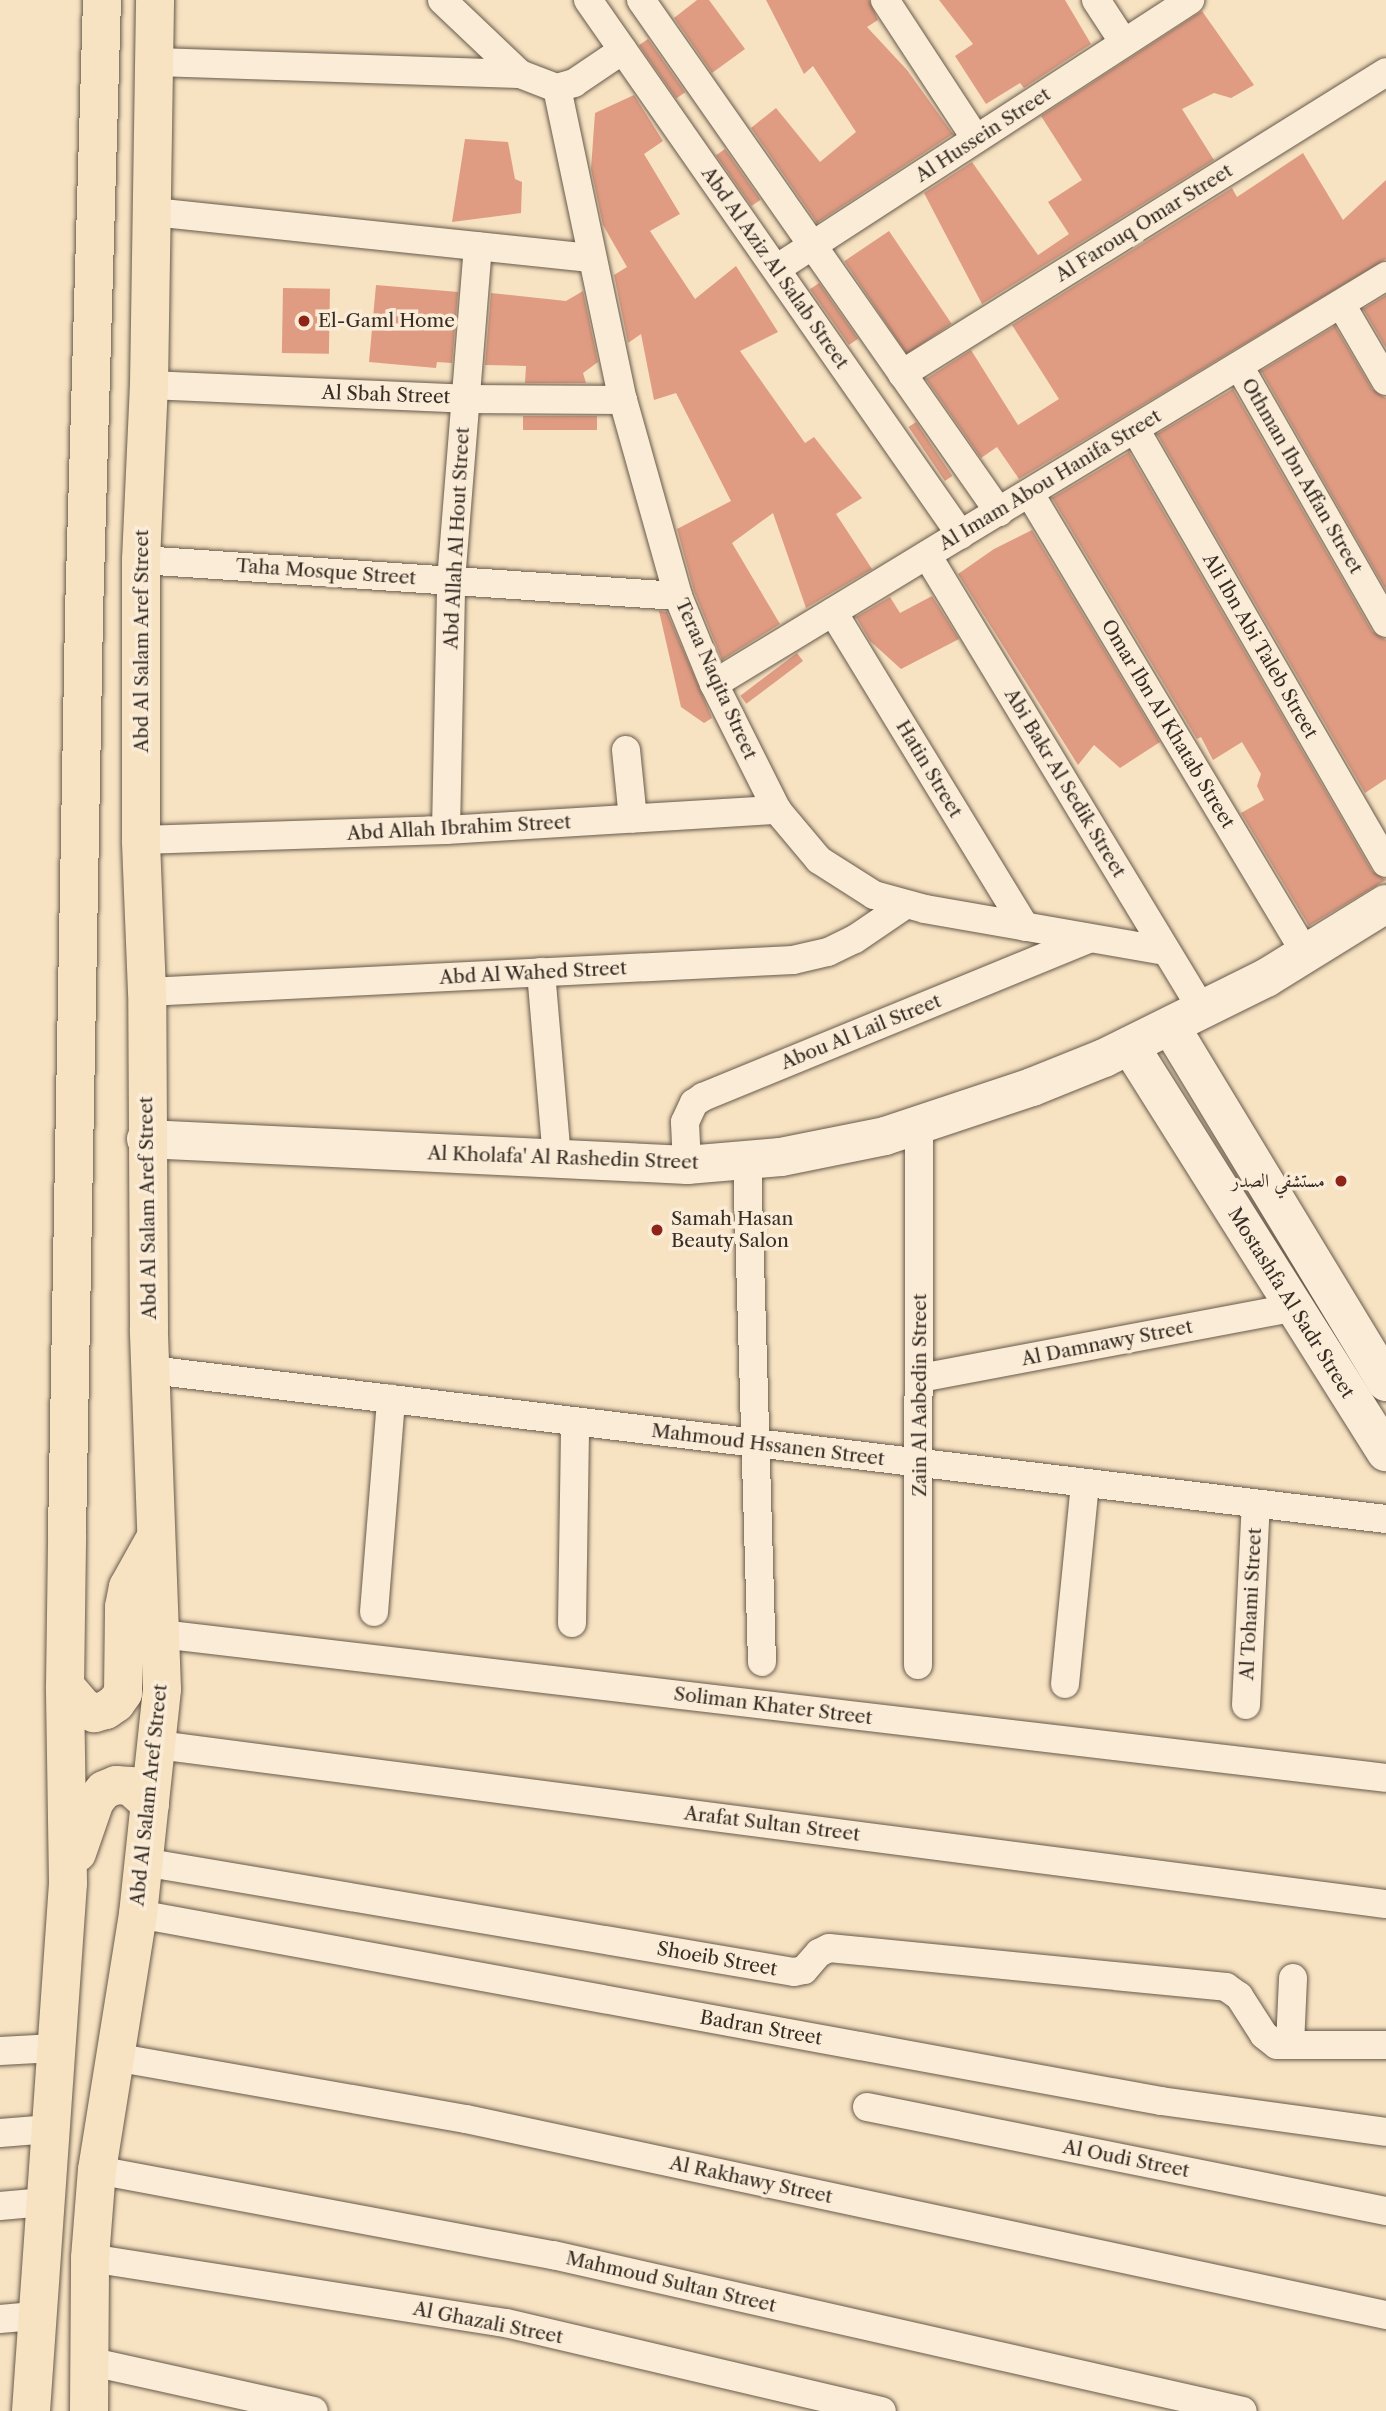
<!DOCTYPE html>
<html>
<head>
<meta charset="utf-8">
<style>
	body { margin:0 }
	#map { position:relative; width:1386px; height:2411px; overflow:hidden; background:#f7e2c1; font-family:"Libre Caslon Text",Amiri,serif }
	div>[style] { position:absolute }
	.building>* { inset:0; background:#df9c83; transform-origin:0 0 }
	.roads { filter:drop-shadow(0 0 2px #675a4c) drop-shadow(0 0 2px #675a4c) }
	.minor>* { height:28px; margin:-14px; padding:0 14px; transform-origin:14px; border-radius:14px; background:#faecd7 }
	.secondary>* { height:38px; margin:-19px; padding:0 19px; transform-origin:19px; border-radius:19px; background:#faecd7 }
	.primary>* { height:38px; margin:-19px; padding:0 19px; transform-origin:19px; border-radius:19px; background:#f7e2c1 }
	.dots>* { width:19px; height:19px; translate:-50% -50%; box-sizing:border-box; border:4px solid #faecd7; border-radius:50% }
	span { translate:-50% -50%; white-space:nowrap; text-align:center; line-height:1.15; -webkit-text-stroke:7px #faecd7; paint-order:stroke }
	.street-label { font-size:19px; color:#372d25 }
	.poi-label { font-size:19px; color:#372d25 }
	.left { translate:0 -50%; text-align:left }
	.right { translate:-100% -50%; text-align:right }
</style>
</head>
<body>
<div id="map">
	<div class="building">
		<div style="clip-path:polygon(697px 0,709px 0,745px 49px,712px 73px,674px 18px)"></div>
		<div style="clip-path:polygon(766px 0,869px 0,878px 20px,867px 27px,907px 70px,953px 134px,817px 223px,751px 128px,776px 108px,820px 162px,856px 132px,813px 66px,804px 74px)"></div>
		<div style="clip-path:polygon(939px 0,1065px 0,1091px 44px,1024px 88px,1020px 83px,986px 104px,955px 56px,973px 44px)"></div>
		<div style="clip-path:polygon(1202px 11px,1254px 85px,1231px 98px,1214px 93px,1182px 109px,1214px 160px,982px 304px,924px 193px,972px 162px,1038px 255px,1069px 234px,1048px 202px,1082px 180px,1041px 116px)"></div>
		<div style="left:648px;top:39px;width:65px;height:11px;rotate:55deg"></div>
		<div style="clip-path:polygon(634px 95px,663px 141px,644px 154px,680px 214px,650px 231px,695px 299px,736px 266px,778px 332px,740px 351px,805px 443px,814px 437px,862px 498px,836px 514px,872px 569px,806px 608px,773px 513px,732px 543px,780px 624px,722px 660px,694px 591px,677px 529px,731px 501px,676px 393px,654px 400px,641px 334px,628px 343px,614px 275px,627px 267px,603px 225px,591px 169px,595px 113px)"></div>
		<div style="clip-path:polygon(465px 139px,508px 142px,515px 179px,522px 182px,521px 213px,452px 222px)"></div>
		<div style="left:725px;top:149px;width:62px;height:11px;rotate:55deg"></div>
		<div style="clip-path:polygon(1303px 153px,1343px 220px,1386px 180px,1386px 259px,1019px 479px,997px 447px,981px 458px,926px 379px,971px 350px,1018px 425px,1059px 399px,1012px 325px,1232px 188px,1237px 197px)"></div>
		<div style="left:889px;top:231px;width:112px;height:54px;rotate:56deg"></div>
		<div style="left:819px;top:283px;width:68px;height:11px;rotate:55deg"></div>
		<div style="clip-path:polygon(376px 285px,458px 292px,452px 363px,437px 362px,436px 368px,369px 362px)"></div>
		<div style="left:283px;top:288px;width:47px;height:65px;rotate:1deg"></div>
		<div style="clip-path:polygon(583px 291px,598px 362px,583px 373px,586px 383px,525px 383px,526px 366px,485px 365px,491px 293px,566px 301px)"></div>
		<div style="clip-path:polygon(1386px 295px,1386px 348px,1363px 309px)"></div>
		<div style="clip-path:polygon(1335px 326px,1372px 389px,1386px 398px,1386px 590px,1261px 371px)"></div>
		<div style="clip-path:polygon(1233px 389px,1372px 631px,1386px 640px,1386px 779px,1365px 793px,1157px 434px)"></div>
		<div style="left:523px;top:416px;width:74px;height:14px"></div>
		<div style="left:916px;top:422px;width:65px;height:9px;rotate:56deg"></div>
		<div style="clip-path:polygon(1129px 452px,1372px 871px,1386px 880px,1309px 926px,1241px 813px,1264px 800px,1257px 786px,1261px 774px,1242px 742px,1213px 760px,1201px 737px,1197px 739px,1052px 498px)"></div>
		<div style="clip-path:polygon(1032px 530px,1160px 742px,1120px 768px,1094px 745px,1078px 765px,958px 574px,994px 549px)"></div>
		<div style="clip-path:polygon(932px 596px,959px 639px,901px 669px,870px 641px,856px 617px,890px 597px,900px 613px)"></div>
		<div style="clip-path:polygon(659px 611px,667px 612px,712px 718px,704px 723px,681px 707px)"></div>
		<div style="left:797px;top:653px;width:10px;height:71px;rotate:53deg"></div>
	</div>
	<div class="roads">
		<div class="minor">
			<div style="left:442px;top:0;width:108px;rotate:43.5deg"></div>
			<div style="left:520px;top:74px;width:40px;rotate:21deg"></div>
			<div style="left:557px;top:88px;width:18px;rotate:-16deg"></div>
			<div style="left:574px;top:83px;width:59px;rotate:-34deg"></div>
			<div style="left:588px;top:0;width:652px;rotate:55.12deg"></div>
			<div style="left:641px;top:0;width:625px;rotate:55.04deg"></div>
			<div style="left:885px;top:0;width:166px;rotate:56.8deg"></div>
			<div style="left:1096px;top:0;width:51px;rotate:56.9deg"></div>
			<div style="left:155px;top:62px;width:365px;rotate:1.9deg"></div>
			<div style="left:557px;top:88px;width:319px;rotate:78.1deg"></div>
			<div style="left:623px;top:400px;width:204px;rotate:74.3deg"></div>
			<div style="left:678px;top:596px;width:95px;rotate:67.8deg"></div>
			<div style="left:714px;top:684px;width:141px;rotate:63.4deg"></div>
			<div style="left:777px;top:810px;width:65px;rotate:50deg"></div>
			<div style="left:819px;top:860px;width:65px;rotate:32.5deg"></div>
			<div style="left:874px;top:895px;width:53px;rotate:15.4deg"></div>
			<div style="left:925px;top:909px;width:244px;rotate:9.9deg"></div>
			<div style="left:153px;top:212px;width:440px;rotate:6deg"></div>
			<div style="left:776px;top:269px;width:494px;rotate:-33deg"></div>
			<div style="left:1341px;top:304px;width:89px;rotate:59.7deg"></div>
			<div style="left:1239px;top:366px;width:296px;rotate:60.2deg"></div>
			<div style="left:902px;top:374px;width:570px;rotate:-31.96deg"></div>
			<div style="left:149px;top:385px;width:317px;rotate:2.5deg"></div>
			<div style="left:466px;top:399px;width:157px;rotate:0.4deg"></div>
			<div style="left:1135px;top:429px;width:501px;rotate:59.96deg"></div>
			<div style="left:1030px;top:494px;width:536px;rotate:59.04deg"></div>
			<div style="left:927px;top:555px;width:533px;rotate:58.82deg"></div>
			<div style="left:141px;top:560px;width:538px;rotate:3.84deg"></div>
			<div style="left:833px;top:612px;width:369px;rotate:58.6deg"></div>
			<div style="left:714px;top:684px;width:786px;rotate:-31.26deg"></div>
			<div style="left:626px;top:750px;width:69px;rotate:84.2deg"></div>
			<div style="left:446px;top:830px;width:249px;rotate:-88.8deg"></div>
			<div style="left:451px;top:581px;width:336px;rotate:-85.4deg"></div>
			<div style="left:141px;top:840px;width:305px;rotate:-1.9deg"></div>
			<div style="left:446px;top:830px;width:332px;rotate:-3.5deg"></div>
			<div style="left:541px;top:972px;width:188px;rotate:85.1deg"></div>
			<div style="left:147px;top:992px;width:647px;rotate:-2.84deg"></div>
			<div style="left:793px;top:960px;width:36px;rotate:-13deg"></div>
			<div style="left:828px;top:952px;width:30px;rotate:-26deg"></div>
			<div style="left:855px;top:939px;width:60px;rotate:-34.2deg"></div>
			<div style="left:747px;top:1160px;width:502px;rotate:88.29deg"></div>
			<div style="left:687px;top:1165px;width:43px;rotate:-92.7deg"></div>
			<div style="left:685px;top:1122px;width:21px;rotate:-65deg"></div>
			<div style="left:694px;top:1103px;width:11px;rotate:-34deg"></div>
			<div style="left:703px;top:1097px;width:417px;rotate:-22.3deg"></div>
			<div style="left:151px;top:1370px;width:1244px;rotate:6.88deg"></div>
			<div style="left:921px;top:1378px;width:379px;rotate:-10.7deg"></div>
			<div style="left:374px;top:1612px;width:214px;rotate:-85.4deg"></div>
			<div style="left:572px;top:1623px;width:201px;rotate:-89.1deg"></div>
			<div style="left:161px;top:1634px;width:1233px;rotate:6.7deg"></div>
			<div style="left:918px;top:1665px;width:540px;rotate:-89.89deg"></div>
			<div style="left:1065px;top:1684px;width:202px;rotate:-84.3deg"></div>
			<div style="left:1246px;top:1705px;width:201px;rotate:-87.2deg"></div>
			<div style="left:158px;top:1745px;width:1238px;rotate:7.38deg"></div>
			<div style="left:143px;top:1862px;width:660px;rotate:9.59deg"></div>
			<div style="left:794px;top:1972px;width:10px;rotate:-11deg"></div>
			<div style="left:804px;top:1970px;width:23px;rotate:-49deg"></div>
			<div style="left:819px;top:1953px;width:11px;rotate:-27deg"></div>
			<div style="left:829px;top:1948px;width:399px;rotate:5.6deg"></div>
			<div style="left:1226px;top:1987px;width:16px;rotate:35deg"></div>
			<div style="left:1239px;top:1996px;width:46px;rotate:57.3deg"></div>
			<div style="left:1264px;top:2035px;width:16px;rotate:38deg"></div>
			<div style="left:1277px;top:2045px;width:109px"></div>
			<div style="left:138px;top:1914px;width:1040px;rotate:10.36deg"></div>
			<div style="left:1161px;top:2101px;width:227px;rotate:7.8deg"></div>
			<div style="left:1290px;top:2045px;width:67px;rotate:-87.4deg"></div>
			<div style="left:0;top:2051px;width:55px;rotate:-3.1deg"></div>
			<div style="left:114px;top:2057px;width:357px;rotate:10deg"></div>
			<div style="left:466px;top:2119px;width:941px;rotate:12.03deg"></div>
			<div style="left:867px;top:2107px;width:529px;rotate:11.33deg"></div>
			<div style="left:0;top:2133px;width:50px;rotate:-4.6deg"></div>
			<div style="left:97px;top:2170px;width:464px;rotate:10.6deg"></div>
			<div style="left:553px;top:2255px;width:707px;rotate:12.74deg"></div>
			<div style="left:0;top:2206px;width:45px;rotate:-5.1deg"></div>
			<div style="left:90px;top:2258px;width:421px;rotate:8.9deg"></div>
			<div style="left:506px;top:2323px;width:386px;rotate:13.2deg"></div>
			<div style="left:0;top:2319px;width:37px;rotate:-5deg"></div>
			<div style="left:88px;top:2361px;width:231px;rotate:12.5deg"></div>
		</div>
		<div class="secondary">
			<div style="left:1171px;top:1027px;width:415px;rotate:58.8deg"></div>
			<div style="left:1130px;top:1046px;width:480px;rotate:57.8deg"></div>
			<div style="left:146px;top:1139px;width:542px;rotate:2.75deg"></div>
			<div style="left:687px;top:1165px;width:94px;rotate:-4.9deg"></div>
			<div style="left:781px;top:1157px;width:106px;rotate:-11.4deg"></div>
			<div style="left:885px;top:1136px;width:155px;rotate:-18.4deg"></div>
			<div style="left:1032px;top:1087px;width:78px;rotate:-21.9deg"></div>
			<div style="left:1104px;top:1058px;width:181px;rotate:-26.3deg"></div>
			<div style="left:1266px;top:978px;width:141px;rotate:-31.7deg"></div>
		</div>
		<div class="primary">
			<div style="left:65px;top:1686px;width:28px;rotate:49deg"></div>
			<div style="left:83px;top:1707px;width:13px;rotate:29deg"></div>
			<div style="left:94px;top:1713px;width:12px;rotate:-14deg"></div>
			<div style="left:106px;top:1710px;width:12px;rotate:-35deg"></div>
			<div style="left:116px;top:1703px;width:12px;rotate:-55deg"></div>
			<div style="left:123px;top:1693px;width:86px;rotate:-89.3deg"></div>
			<div style="left:124px;top:1607px;width:20px;rotate:-79deg"></div>
			<div style="left:128px;top:1587px;width:57px;rotate:-60.8deg"></div>
			<div style="left:77px;top:1853px;width:55px;rotate:-70.9deg"></div>
			<div style="left:95px;top:1801px;width:14px;rotate:-51deg"></div>
			<div style="left:104px;top:1790px;width:13px;rotate:-23deg"></div>
			<div style="left:116px;top:1785px;width:14px;rotate:4deg"></div>
			<div style="left:130px;top:1786px;width:27px;rotate:42deg"></div>
			<div style="left:31px;top:2411px;width:529px;rotate:-85.99deg"></div>
			<div style="left:68px;top:1883px;width:197px;rotate:-90.9deg"></div>
			<div style="left:65px;top:1686px;width:151px;rotate:-89.2deg"></div>
			<div style="left:67px;top:1535px;width:922px;rotate:-88.94deg"></div>
			<div style="left:84px;top:613px;width:613px;rotate:-88.32deg"></div>
			<div style="left:89px;top:2411px;width:153px;rotate:-89.6deg"></div>
			<div style="left:90px;top:2258px;width:88px;rotate:-85.5deg"></div>
			<div style="left:97px;top:2170px;width:259px;rotate:-80.9deg"></div>
			<div style="left:138px;top:1914px;width:226px;rotate:-83.9deg"></div>
			<div style="left:162px;top:1689px;width:360px;rotate:-92.1deg"></div>
			<div style="left:149px;top:1329px;width:337px;rotate:-90.3deg"></div>
			<div style="left:147px;top:992px;width:152px;rotate:-92.3deg"></div>
			<div style="left:141px;top:840px;width:280px;rotate:-90deg"></div>
			<div style="left:141px;top:560px;width:175px;rotate:-87.4deg"></div>
			<div style="left:149px;top:385px;width:385px;rotate:-89.1deg"></div>
		</div>
	</div>
	<div class="dots">
		<div style="left:304px;top:321px;background:#8f2418"></div>
		<div style="left:1341px;top:1181px;background:#8f2418"></div>
		<div style="left:657px;top:1230px;background:#8f2418"></div>
	</div>
	<div class="street-label">
		<span style="left:983px;top:135px;rotate:-33deg">Al Hussein Street</span>
		<span style="left:1144px;top:223px;rotate:-32deg">Al Farouq Omar Street</span>
		<span style="left:775px;top:268px;rotate:55deg">Abd Al Aziz Al Salab Street</span>
		<span style="left:386px;top:395px;rotate:2deg">Al Sbah Street</span>
		<span style="left:1302px;top:476px;rotate:60deg">Othman Ibn Affan Street</span>
		<span style="left:1050px;top:480px;rotate:-31deg">Al Imam Abou Hanifa Street</span>
		<span style="left:457px;top:538px;rotate:-87deg">Abd Allah Al Hout Street</span>
		<span style="left:326px;top:572px;rotate:4deg">Taha Mosque Street</span>
		<span style="left:142px;top:641px;rotate:-90deg">Abd Al Salam Aref Street</span>
		<span style="left:1260px;top:646px;rotate:60deg">Ali Ibn Abi Taleb Street</span>
		<span style="left:716px;top:679px;rotate:66deg">Teraa Naqita Street</span>
		<span style="left:1168px;top:724px;rotate:59deg">Omar Ibn Al Khatab Street</span>
		<span style="left:929px;top:769px;rotate:59deg">Hatin Street</span>
		<span style="left:1065px;top:783px;rotate:59deg">Abi Bakr Al Sedik Street</span>
		<span style="left:459px;top:828px;rotate:-3deg">Abd Allah Ibrahim Street</span>
		<span style="left:533px;top:973px;rotate:-3deg">Abd Al Wahed Street</span>
		<span style="left:861px;top:1032px;rotate:-22deg">Abou Al Lail Street</span>
		<span style="left:563px;top:1158px;rotate:2deg">Al Kholafa' Al Rashedin Street</span>
		<span style="left:148px;top:1208px;rotate:-91deg">Abd Al Salam Aref Street</span>
		<span style="left:1291px;top:1303px;rotate:58deg">Mostashfa Al Sadr Street</span>
		<span style="left:1107px;top:1343px;rotate:-11deg">Al Damnawy Street</span>
		<span style="left:920px;top:1395px;rotate:-90deg">Zain Al Aabedin Street</span>
		<span style="left:768px;top:1445px;rotate:7deg">Mahmoud Hssanen Street</span>
		<span style="left:1251px;top:1604px;rotate:-87deg">Al Tohami Street</span>
		<span style="left:773px;top:1706px;rotate:7deg">Soliman Khater Street</span>
		<span style="left:149px;top:1795px;rotate:-84deg">Abd Al Salam Aref Street</span>
		<span style="left:772px;top:1824px;rotate:7deg">Arafat Sultan Street</span>
		<span style="left:717px;top:1959px;rotate:10deg">Shoeib Street</span>
		<span style="left:761px;top:2028px;rotate:10deg">Badran Street</span>
		<span style="left:1126px;top:2159px;rotate:11deg">Al Oudi Street</span>
		<span style="left:751px;top:2180px;rotate:12deg">Al Rakhawy Street</span>
		<span style="left:671px;top:2282px;rotate:13deg">Mahmoud Sultan Street</span>
		<span style="left:488px;top:2323px;rotate:11deg">Al Ghazali Street</span>
	</div>
	<div class="poi-label">
		<span class="left" style="left:318px;top:321px">El-Gaml Home</span>
		<span class="right" style="left:1325px;top:1181px">مستشفي الصدر</span>
		<span class="left" style="left:671px;top:1230px">Samah Hasan<br>Beauty Salon</span>
	</div>
</div>
</body>
</html>
